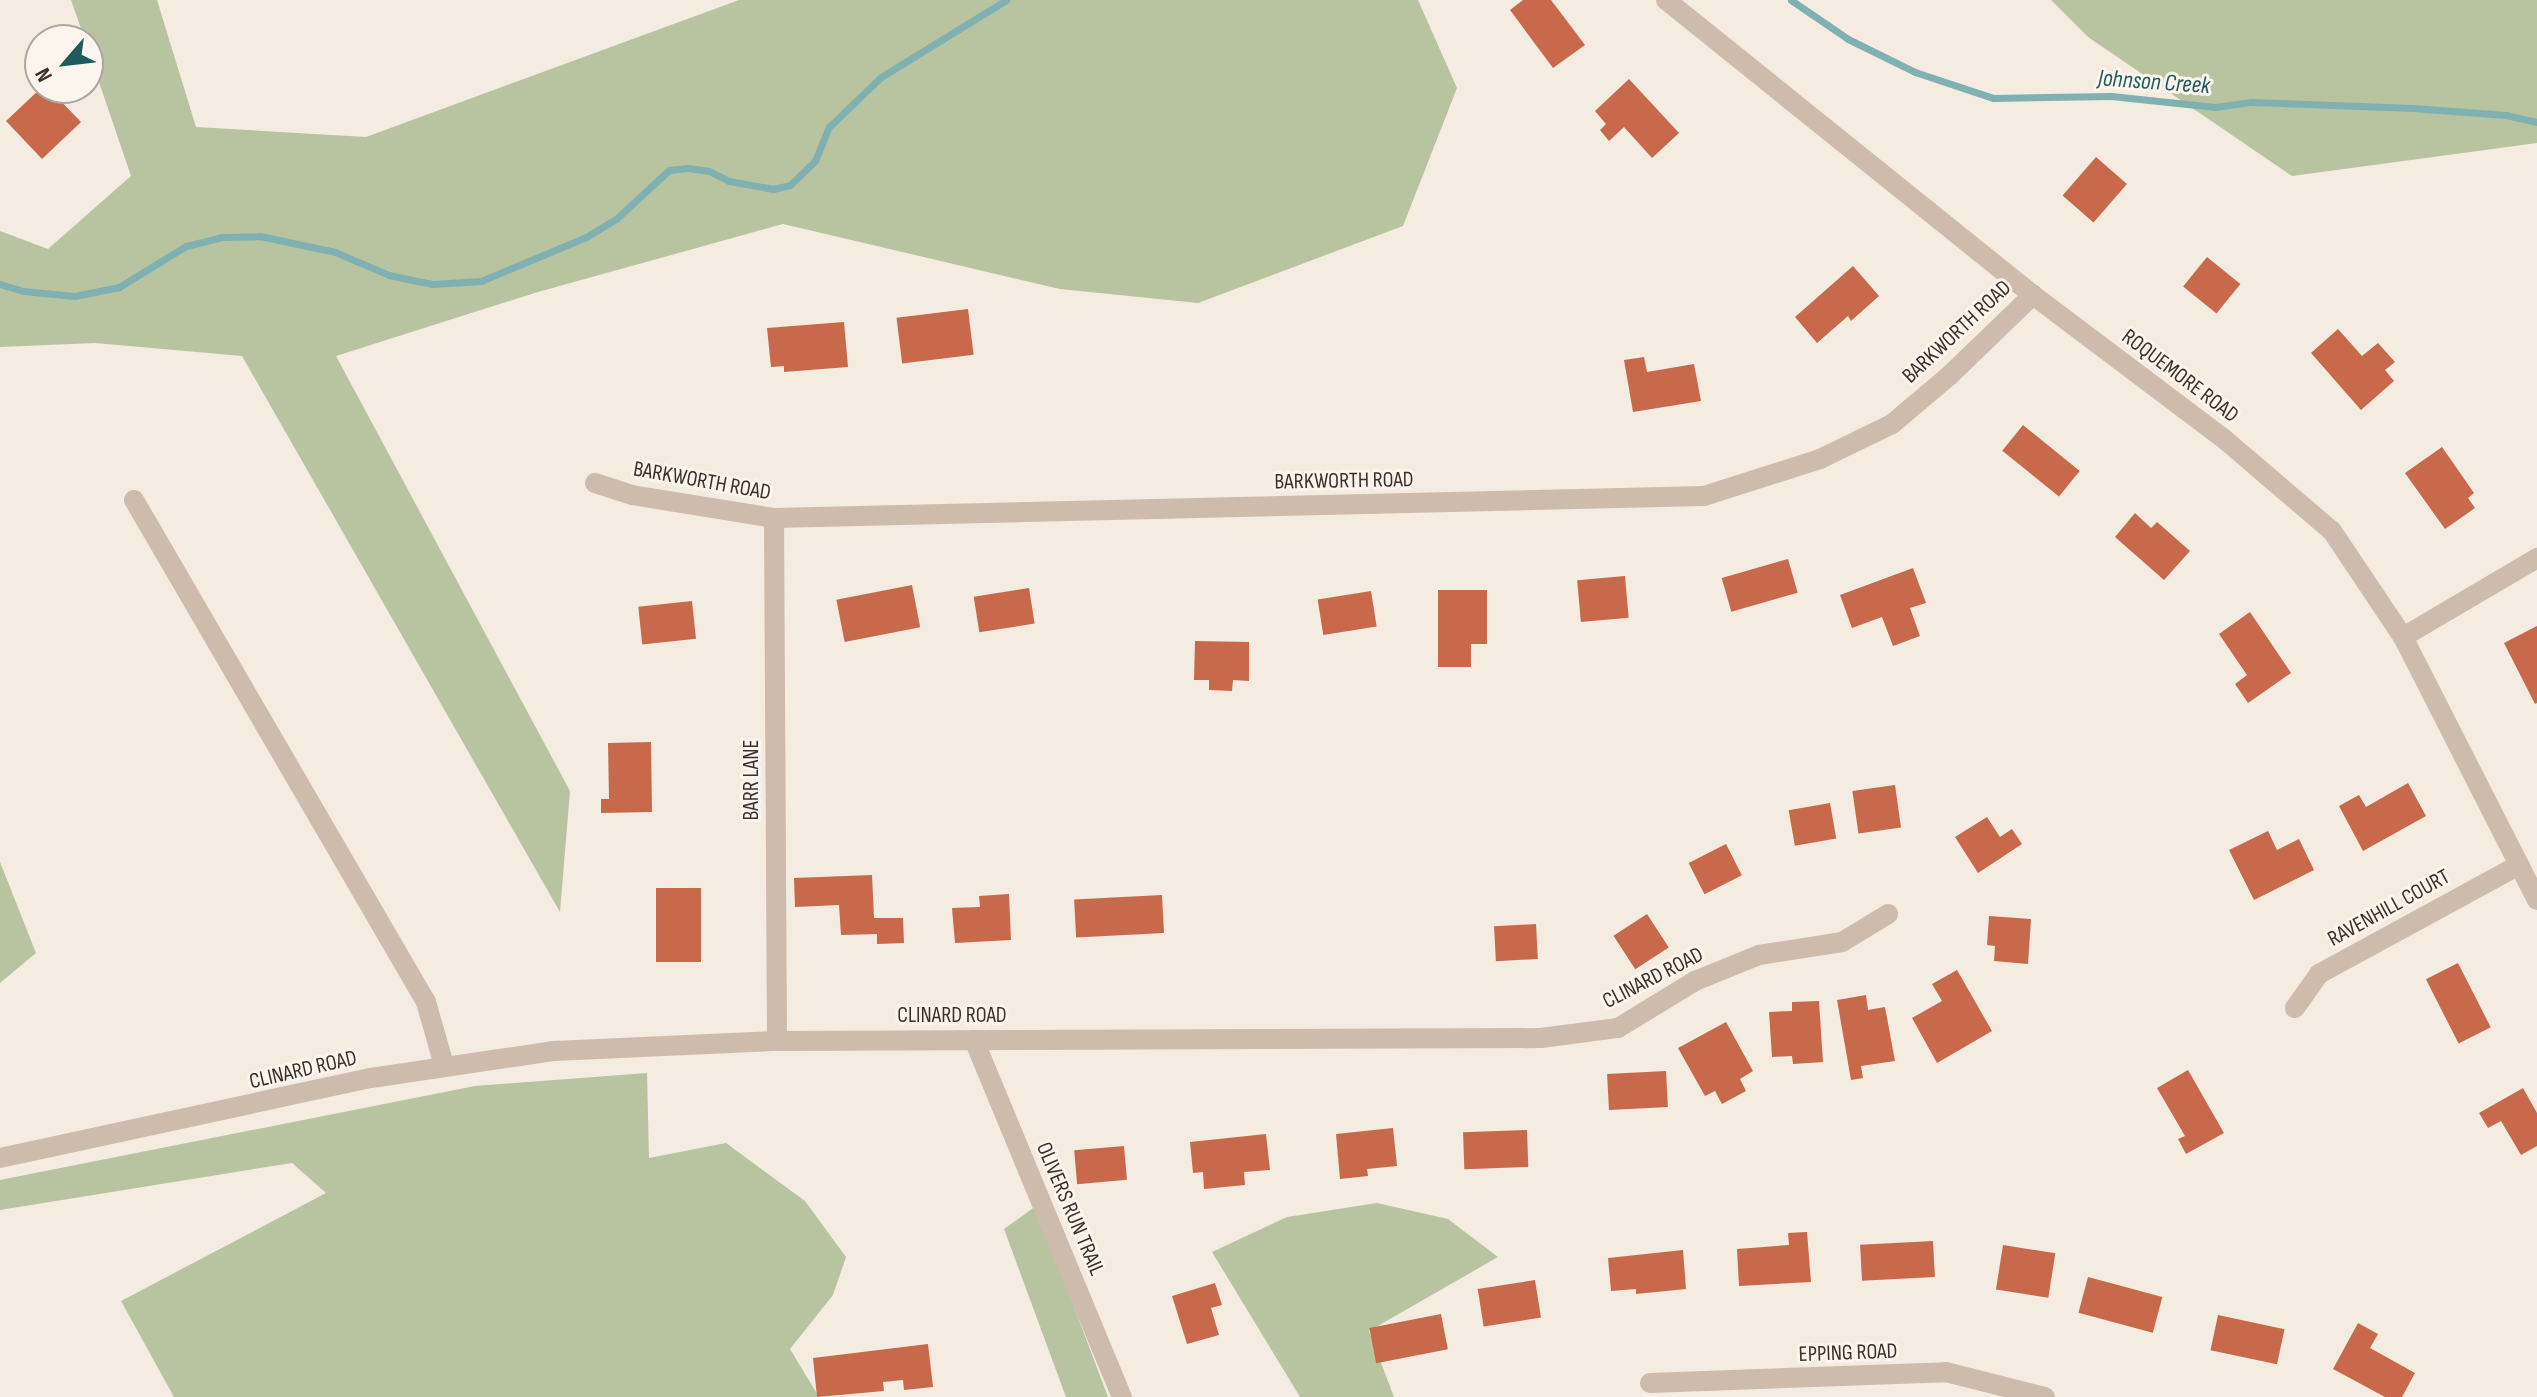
<!DOCTYPE html>
<html>
<head>
<meta charset="utf-8">
<style>
	body { margin:0 }
	#map { position:relative; width:2537px; height:1397px; overflow:hidden; background:#f4ebe1; font-family:"Sofia Sans Condensed",sans-serif }
	div>[style] { position:absolute }
	.green>* { inset:0; background:#b8c4a0 }
	.stream>* { height:7px; margin:-3.5px; padding:0 3.5px; transform-origin:3.5px; border-radius:3.5px; background:#7fb0b2 }
	.building>* { inset:0; background:#c8694b; transform-origin:0 0 }
	.street>* { height:20px; margin:-10px; padding:0 10px; transform-origin:10px; border-radius:10px; background:#cdbbac }
	span { translate:-50% -50%; white-space:nowrap; text-align:center; line-height:1.15; -webkit-text-stroke:6px #fbf5ee; paint-order:stroke }
	.street-label { font-size:22px; color:#3b302b }
	.water-label { font-size:24px; color:#1f5a5e; font-style:italic }
	.north { position:absolute; left:24px; top:24px; width:80px; height:80px; box-sizing:border-box; background:#fbf5ee; border:2px solid #aea6a0; border-radius:50%; rotate:242deg; font-size:22px; font-weight:700; line-height:32px; text-align:center; color:#3b302b }
	.north::after { content:''; display:block; margin:auto; width:28px; height:36px; background:#1f5a5e; clip-path:polygon(50% 0,100% 100%,50% 72%,0 100%) }
</style>
</head>
<body>
<div id="map">
	<div class="green">
		<div style="clip-path:polygon(71px 0,157px 0,196px 127px,366px 137px,739px 0,1418px 0,1457px 88px,1403px 226px,1198px 303px,1060px 289px,783px 224px,538px 292px,336px 356px,570px 791px,560px 912px,242px 356px,95px 343px,0 347px,0 231px,48px 249px,131px 176px,88px 50px,88px 40px,85px 40px)"></div>
		<div style="clip-path:polygon(2051px 0,2537px 0,2537px 143px,2292px 176px,2088px 37px)"></div>
		<div style="clip-path:polygon(0 862px,36px 953px,0 983px)"></div>
		<div style="clip-path:polygon(647px 1073px,649px 1158px,726px 1143px,805px 1201px,846px 1257px,833px 1295px,790px 1349px,819px 1397px,174px 1397px,121px 1301px,326px 1193px,292px 1163px,0 1210px,0 1180px,475px 1086px)"></div>
		<div style="clip-path:polygon(1377px 1203px,1448px 1219px,1498px 1257px,1369px 1331px,1394px 1397px,1300px 1397px,1212px 1252px,1287px 1217px)"></div>
		<div style="clip-path:polygon(1036px 1206px,1108px 1397px,1066px 1397px,1004px 1229px)"></div>
	</div>
	<div class="stream">
		<div style="left:1791px;top:0;width:69px;rotate:34.4deg"></div>
		<div style="left:1848px;top:39px;width:75px;rotate:26.2deg"></div>
		<div style="left:1915px;top:72px;width:82px;rotate:18.4deg"></div>
		<div style="left:1993px;top:98px;width:118px;rotate:-1deg"></div>
		<div style="left:2111px;top:96px;width:105px;rotate:6deg"></div>
		<div style="left:2215px;top:107px;width:37px;rotate:-8deg"></div>
		<div style="left:2252px;top:102px;width:161px;rotate:2.1deg"></div>
		<div style="left:2413px;top:108px;width:93px;rotate:4.3deg"></div>
		<div style="left:2506px;top:115px;width:32px;rotate:13deg"></div>
		<div style="left:0;top:284px;width:24px;rotate:17deg"></div>
		<div style="left:23px;top:291px;width:52px;rotate:5.5deg"></div>
		<div style="left:75px;top:296px;width:45px;rotate:-11.6deg"></div>
		<div style="left:119px;top:287px;width:79px;rotate:-31.5deg"></div>
		<div style="left:186px;top:246px;width:36px;rotate:-14deg"></div>
		<div style="left:221px;top:237px;width:39px;rotate:-1deg"></div>
		<div style="left:260px;top:236px;width:77px;rotate:12deg"></div>
		<div style="left:335px;top:252px;width:59px;rotate:23.1deg"></div>
		<div style="left:389px;top:275px;width:24px;rotate:12deg"></div>
		<div style="left:412px;top:280px;width:21px;rotate:11deg"></div>
		<div style="left:433px;top:284px;width:48px;rotate:-3.6deg"></div>
		<div style="left:481px;top:281px;width:114px;rotate:-22.7deg"></div>
		<div style="left:586px;top:237px;width:35px;rotate:-31deg"></div>
		<div style="left:616px;top:219px;width:72px;rotate:-42.8deg"></div>
		<div style="left:669px;top:170px;width:19px;rotate:-6deg"></div>
		<div style="left:688px;top:168px;width:21px;rotate:8deg"></div>
		<div style="left:709px;top:171px;width:22px;rotate:27deg"></div>
		<div style="left:729px;top:181px;width:45px;rotate:10.3deg"></div>
		<div style="left:773px;top:189px;width:17px;rotate:-13deg"></div>
		<div style="left:790px;top:185px;width:35px;rotate:-44deg"></div>
		<div style="left:815px;top:161px;width:37px;rotate:-68deg"></div>
		<div style="left:829px;top:127px;width:72px;rotate:-43.9deg"></div>
		<div style="left:881px;top:77px;width:147px;rotate:-31.6deg"></div>
	</div>
	<div class="building">
		<div style="clip-path:polygon(1523px 0,1551px 0,1585px 45px,1553px 68px,1510px 10px)"></div>
		<div style="clip-path:polygon(1629px 79px,1679px 133px,1652px 158px,1624px 127px,1609px 141px,1600px 130px,1606px 124px,1595px 111px)"></div>
		<div style="clip-path:polygon(41px 88px,48px 88px,81px 122px,42px 159px,6px 121px)"></div>
		<div style="left:2096px;top:157px;width:41px;height:51px;rotate:41deg"></div>
		<div style="left:2207px;top:257px;width:43px;height:38px;rotate:39deg"></div>
		<div style="clip-path:polygon(1853px 266px,1879px 296px,1851px 321px,1848px 316px,1817px 343px,1795px 317px)"></div>
		<div style="left:968px;top:309px;width:46px;height:72px;rotate:83deg"></div>
		<div style="clip-path:polygon(844px 322px,848px 367px,784px 372px,784px 366px,771px 367px,767px 328px)"></div>
		<div style="clip-path:polygon(2338px 329px,2362px 356px,2378px 343px,2395px 362px,2385px 370px,2394px 381px,2361px 410px,2311px 353px)"></div>
		<div style="clip-path:polygon(1644px 357px,1647px 372px,1694px 364px,1701px 401px,1633px 412px,1624px 360px)"></div>
		<div style="left:2023px;top:425px;width:73px;height:33px;rotate:39deg"></div>
		<div style="clip-path:polygon(2442px 447px,2474px 493px,2468px 498px,2475px 508px,2445px 529px,2405px 473px)"></div>
		<div style="clip-path:polygon(2135px 513px,2151px 528px,2157px 522px,2190px 551px,2164px 580px,2115px 537px)"></div>
		<div style="left:1788px;top:559px;width:35px;height:69px;rotate:74deg"></div>
		<div style="clip-path:polygon(1913px 568px,1926px 603px,1910px 608px,1920px 636px,1893px 646px,1882px 617px,1852px 628px,1840px 595px)"></div>
		<div style="left:1625px;top:576px;width:42px;height:48px;rotate:85deg"></div>
		<div style="left:912px;top:585px;width:43px;height:77px;rotate:79deg"></div>
		<div style="left:1029px;top:588px;width:36px;height:56px;rotate:81deg"></div>
		<div style="clip-path:polygon(1438px 590px,1487px 590px,1487px 644px,1471px 644px,1471px 667px,1438px 667px)"></div>
		<div style="left:1371px;top:591px;width:36px;height:54px;rotate:81deg"></div>
		<div style="left:692px;top:601px;width:38px;height:54px;rotate:84deg"></div>
		<div style="clip-path:polygon(2250px 612px,2291px 673px,2248px 703px,2235px 684px,2247px 675px,2219px 634px)"></div>
		<div style="clip-path:polygon(2537px 626px,2537px 703px,2535px 704px,2504px 643px)"></div>
		<div style="clip-path:polygon(1195px 641px,1249px 642px,1249px 681px,1233px 680px,1232px 691px,1209px 690px,1209px 680px,1194px 680px)"></div>
		<div style="clip-path:polygon(651px 742px,652px 812px,601px 813px,601px 799px,609px 799px,608px 743px)"></div>
		<div style="clip-path:polygon(2408px 783px,2426px 816px,2363px 851px,2339px 806px,2359px 795px,2366px 807px)"></div>
		<div style="left:1895px;top:785px;width:43px;height:43px;rotate:82deg"></div>
		<div style="left:1830px;top:803px;width:36px;height:42px;rotate:80deg"></div>
		<div style="clip-path:polygon(1987px 817px,2000px 837px,2012px 829px,2022px 844px,1978px 873px,1955px 837px)"></div>
		<div style="clip-path:polygon(2268px 831px,2277px 850px,2299px 839px,2314px 870px,2254px 900px,2229px 850px)"></div>
		<div style="left:1726px;top:844px;width:35px;height:42px;rotate:63deg"></div>
		<div style="clip-path:polygon(872px 875px,874px 918px,903px 918px,904px 943px,877px 944px,877px 934px,841px 935px,839px 905px,795px 907px,794px 878px)"></div>
		<div style="left:656px;top:888px;width:45px;height:74px"></div>
		<div style="clip-path:polygon(1009px 894px,1011px 940px,955px 943px,952px 908px,980px 907px,979px 896px)"></div>
		<div style="left:1162px;top:895px;width:38px;height:88px;rotate:87deg"></div>
		<div style="left:1647px;top:914px;width:40px;height:40px;rotate:57deg"></div>
		<div style="clip-path:polygon(1989px 916px,2031px 919px,2028px 964px,1994px 961px,1995px 946px,1987px 945px)"></div>
		<div style="left:1536px;top:924px;width:35px;height:42px;rotate:87deg"></div>
		<div style="left:2458px;top:963px;width:72px;height:36px;rotate:63deg"></div>
		<div style="clip-path:polygon(1957px 970px,1992px 1031px,1937px 1063px,1912px 1018px,1942px 1001px,1932px 984px)"></div>
		<div style="clip-path:polygon(1866px 995px,1868px 1010px,1885px 1007px,1895px 1061px,1861px 1066px,1863px 1078px,1851px 1080px,1837px 1000px)"></div>
		<div style="clip-path:polygon(1819px 1001px,1823px 1062px,1793px 1064px,1792px 1056px,1772px 1057px,1769px 1012px,1792px 1011px,1792px 1002px)"></div>
		<div style="clip-path:polygon(1726px 1022px,1753px 1071px,1740px 1079px,1746px 1091px,1722px 1104px,1715px 1091px,1705px 1096px,1678px 1048px)"></div>
		<div style="clip-path:polygon(2188px 1070px,2224px 1133px,2186px 1154px,2178px 1139px,2185px 1136px,2157px 1088px)"></div>
		<div style="left:1666px;top:1071px;width:36px;height:59px;rotate:87deg"></div>
		<div style="clip-path:polygon(2523px 1088px,2537px 1113px,2537px 1146px,2521px 1155px,2501px 1121px,2488px 1128px,2479px 1113px)"></div>
		<div style="clip-path:polygon(1393px 1128px,1397px 1166px,1367px 1169px,1368px 1176px,1340px 1179px,1336px 1134px)"></div>
		<div style="left:1527px;top:1130px;width:37px;height:64px;rotate:88deg"></div>
		<div style="clip-path:polygon(1266px 1134px,1270px 1170px,1244px 1172px,1245px 1185px,1204px 1189px,1203px 1172px,1193px 1173px,1190px 1142px)"></div>
		<div style="left:1124px;top:1146px;width:34px;height:50px;rotate:85deg"></div>
		<div style="clip-path:polygon(1807px 1232px,1811px 1282px,1739px 1286px,1737px 1249px,1789px 1245px,1788px 1233px)"></div>
		<div style="left:1933px;top:1241px;width:36px;height:73px;rotate:87deg"></div>
		<div style="left:2003px;top:1245px;width:53px;height:45px;rotate:9deg"></div>
		<div style="clip-path:polygon(1683px 1250px,1686px 1289px,1636px 1294px,1636px 1289px,1611px 1291px,1608px 1258px)"></div>
		<div style="left:2088px;top:1277px;width:77px;height:37px;rotate:15deg"></div>
		<div style="left:1535px;top:1280px;width:38px;height:58px;rotate:81deg"></div>
		<div style="clip-path:polygon(1215px 1283px,1222px 1305px,1211px 1308px,1219px 1335px,1187px 1344px,1172px 1296px)"></div>
		<div style="left:1441px;top:1314px;width:36px;height:73px;rotate:79deg"></div>
		<div style="left:2218px;top:1315px;width:68px;height:36px;rotate:12deg"></div>
		<div style="clip-path:polygon(2358px 1323px,2378px 1334px,2370px 1348px,2415px 1373px,2402px 1397px,2385px 1397px,2333px 1369px)"></div>
		<div style="clip-path:polygon(928px 1344px,933px 1387px,904px 1390px,903px 1380px,883px 1382px,884px 1391px,817px 1397px,813px 1358px)"></div>
	</div>
	<div class="street">
		<div style="left:1666px;top:0;width:471px;rotate:38.8deg"></div>
		<div style="left:2033px;top:295px;width:238px;rotate:37deg"></div>
		<div style="left:2223px;top:438px;width:143px;rotate:40.5deg"></div>
		<div style="left:2332px;top:531px;width:128px;rotate:56.2deg"></div>
		<div style="left:2403px;top:637px;width:295px;rotate:63deg"></div>
		<div style="left:595px;top:483px;width:39px;rotate:18deg"></div>
		<div style="left:632px;top:495px;width:144px;rotate:9.2deg"></div>
		<div style="left:774px;top:518px;width:930px;rotate:-1.36deg"></div>
		<div style="left:1704px;top:496px;width:122px;rotate:-17.7deg"></div>
		<div style="left:1820px;top:459px;width:80px;rotate:-25.9deg"></div>
		<div style="left:1892px;top:424px;width:75px;rotate:-40.1deg"></div>
		<div style="left:1949px;top:376px;width:117px;rotate:-44deg"></div>
		<div style="left:134px;top:500px;width:581px;rotate:59.81deg"></div>
		<div style="left:426px;top:1002px;width:66px;rotate:74.1deg"></div>
		<div style="left:774px;top:518px;width:523px;rotate:89.67deg"></div>
		<div style="left:2403px;top:637px;width:156px;rotate:-30.5deg"></div>
		<div style="left:2295px;top:1008px;width:42px;rotate:-54.8deg"></div>
		<div style="left:2319px;top:974px;width:228px;rotate:-28.6deg"></div>
		<div style="left:974px;top:1040px;width:386px;rotate:67.5deg"></div>
		<div style="left:0;top:1158px;width:380px;rotate:-12.2deg"></div>
		<div style="left:371px;top:1078px;width:185px;rotate:-8.4deg"></div>
		<div style="left:554px;top:1051px;width:223px;rotate:-2.6deg"></div>
		<div style="left:777px;top:1041px;width:764px;rotate:-0.22deg"></div>
		<div style="left:1541px;top:1038px;width:78px;rotate:-7.4deg"></div>
		<div style="left:1618px;top:1028px;width:90px;rotate:-31.4deg"></div>
		<div style="left:1695px;top:981px;width:69px;rotate:-22.1deg"></div>
		<div style="left:1759px;top:955px;width:84px;rotate:-8.9deg"></div>
		<div style="left:1842px;top:942px;width:54px;rotate:-31.3deg"></div>
		<div style="left:1650px;top:1383px;width:296px;rotate:-2.1deg"></div>
		<div style="left:1946px;top:1372px;width:102px;rotate:14.2deg"></div>
	</div>
	<div class="street-label">
		<span style="left:1957px;top:332px;rotate:-43deg">BARKWORTH ROAD</span>
		<span style="left:2180px;top:376px;rotate:37deg">ROQUEMORE ROAD</span>
		<span style="left:702px;top:481px;rotate:10deg">BARKWORTH ROAD</span>
		<span style="left:1344px;top:481px;rotate:-1deg">BARKWORTH ROAD</span>
		<span style="left:752px;top:780px;rotate:-90deg">BARR LANE</span>
		<span style="left:2389px;top:908px;rotate:-29deg">RAVENHILL COURT</span>
		<span style="left:1653px;top:978px;rotate:-27deg">CLINARD ROAD</span>
		<span style="left:952px;top:1016px">CLINARD ROAD</span>
		<span style="left:303px;top:1070px;rotate:-13deg">CLINARD ROAD</span>
		<span style="left:1070px;top:1209px;rotate:67deg">OLIVERS RUN TRAIL</span>
		<span style="left:1848px;top:1353px;rotate:-2deg">EPPING ROAD</span>
	</div>
	<div class="water-label">
		<span style="left:2154px;top:82px;rotate:4deg">Johnson Creek</span>
	</div>
	<div class="north">N</div>
</div>
</body>
</html>
